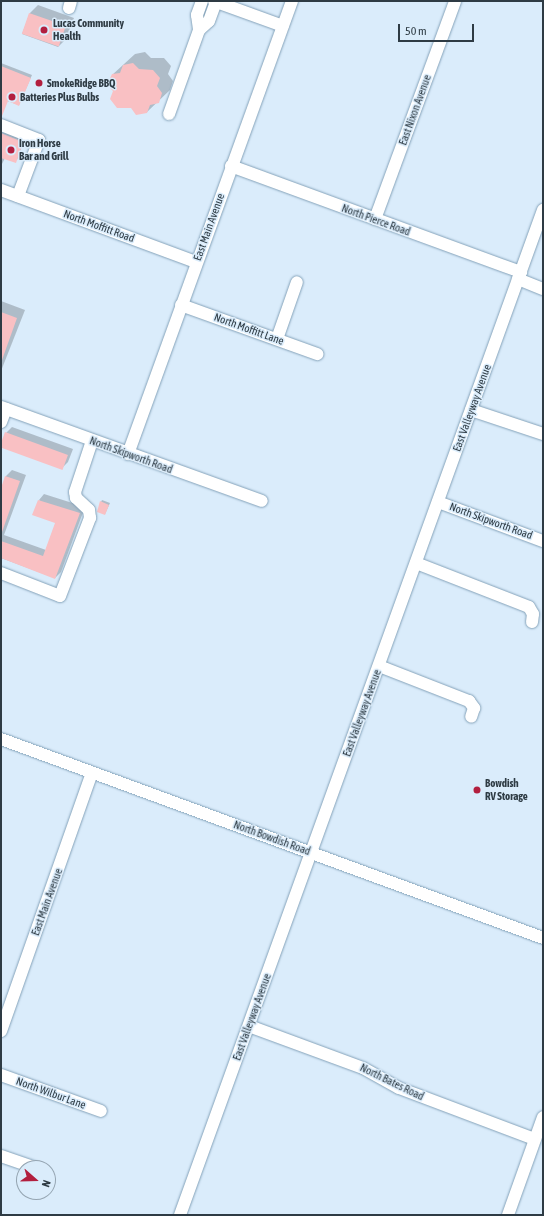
<!DOCTYPE html>
<html>
<head>
<meta charset="utf-8">
<style>
	body { margin:0 }
	#map { position:relative; width:544px; height:1216px; overflow:hidden; background:#daecfb; font-family:"Asap Condensed",sans-serif }
	div>[style] { position:absolute }
	.shadow>* { inset:0; background:#0003 }
	.building>* { inset:0; background:#f9c0c3; transform-origin:0 0 }
	.roads { filter:drop-shadow(0 0 1px #84a2b9) drop-shadow(0 0 1px #84a2b9) }
	.minor>* { height:12px; margin:-6px; padding:0 6px; transform-origin:6px; border-radius:6px; background:#fff }
	.dots>* { width:11px; height:11px; translate:-50% -50%; box-sizing:border-box; border:2px solid #daecfb; border-radius:50% }
	span { translate:-50% -50%; white-space:nowrap; text-align:center; line-height:1.15; -webkit-text-stroke:3px #daecfb; paint-order:stroke }
	.poi-label { font-size:11px; color:#2e3b44; font-weight:700 }
	.left { translate:0 -50%; text-align:left }
	.street-label { font-size:11px; color:#2e3b44 }
	.frame { position:absolute; inset:0; border:2px solid #2e3b44; pointer-events:none }
	.north { position:absolute; left:16px; top:1160px; width:40px; height:40px; box-sizing:border-box; background:#daecfb; border:1px solid #95a5b2; border-radius:50%; rotate:110deg; font-size:11px; font-weight:700; line-height:16px; text-align:center; color:#2e3b44 }
	.north::after { content:''; display:block; margin:auto; width:14px; height:18px; background:#b21f3f; clip-path:polygon(50% 0,100% 100%,50% 72%,0 100%) }
	.scale { position:absolute; left:398px; top:24px; width:76px; height:18px; box-sizing:border-box; border:2px solid #2e3b44; border-top:0; padding-left:5px; font-size:12px; line-height:14px; white-space:nowrap; color:#2e3b44; -webkit-text-stroke:3px #daecfb; paint-order:stroke }
</style>
</head>
<body>
<div id="map">
	<div class="shadow">
		<div style="clip-path:polygon(38px 5px,74px 18px,66px 39px,58px 47px,22px 34px,30px 13px)"></div>
		<div style="clip-path:polygon(145px 52px,151px 58px,164px 58px,171px 66px,168px 74px,173px 81px,170px 90px,147px 112px,114px 91px,112px 75px,135px 54px)"></div>
		<div style="clip-path:polygon(1px 63px,32px 75px,19px 105px,1px 99px)"></div>
		<div style="clip-path:polygon(1px 131px,24px 140px,17px 160px,5px 158px,1px 166px)"></div>
		<div style="clip-path:polygon(1px 301px,25px 310px,1px 371px)"></div>
		<div style="clip-path:polygon(12px 427px,73px 449px,68px 462px,62px 468px,1px 446px,6px 433px)"></div>
		<div style="clip-path:polygon(12px 470px,26px 475px,4px 535px,46px 550px,56px 522px,39px 500px,44px 494px,85px 507px,61px 572px,55px 578px,1px 558px,1px 491px,6px 476px)"></div>
		<div style="clip-path:polygon(102px 500px,110px 503px,105px 514px,101px 502px)"></div>
	</div>
	<div class="building">
		<div style="left:29px;top:13px;width:39px;height:22px;rotate:19deg"></div>
		<div style="clip-path:polygon(133px 63px,139px 69px,153px 70px,160px 78px,157px 86px,162px 93px,159px 103px,150px 105px,147px 113px,136px 115px,131px 108px,117px 108px,110px 99px,113px 91px,107px 85px,112px 74px,120px 73px,123px 65px)"></div>
		<div style="clip-path:polygon(1px 66px,31px 78px,19px 106px,8px 101px,2px 116px)"></div>
		<div style="clip-path:polygon(1px 133px,23px 142px,16px 163px,1px 158px)"></div>
		<div style="clip-path:polygon(1px 312px,17px 318px,2px 360px,1px 359px)"></div>
		<div style="left:5px;top:432px;width:67px;height:16px;rotate:20deg"></div>
		<div style="clip-path:polygon(5px 476px,20px 481px,2px 532px,1px 488px)"></div>
		<div style="clip-path:polygon(38px 500px,80px 513px,55px 579px,1px 558px,1px 541px,43px 556px,55px 523px,32px 515px)"></div>
		<div style="clip-path:polygon(100px 501px,109px 505px,105px 515px,97px 512px)"></div>
	</div>
	<div class="roads">
		<div class="minor">
			<div style="left:202px;top:1px;width:15px;rotate:110deg"></div>
			<div style="left:197px;top:15px;width:15px;rotate:82deg"></div>
			<div style="left:199px;top:30px;width:13px;rotate:-42deg"></div>
			<div style="left:209px;top:21px;width:20px;rotate:-70deg"></div>
			<div style="left:214px;top:1px;width:73px;rotate:19.9deg"></div>
			<div style="left:69px;top:8px;width:7px;rotate:-74deg"></div>
			<div style="left:169px;top:114px;width:89px;rotate:-70.3deg"></div>
			<div style="left:1px;top:125px;width:41px;rotate:21.5deg"></div>
			<div style="left:39px;top:140px;width:60px;rotate:110.6deg"></div>
			<div style="left:231px;top:166px;width:309px;rotate:20.1deg"></div>
			<div style="left:1px;top:190px;width:208px;rotate:20.3deg"></div>
			<div style="left:375px;top:219px;width:232px;rotate:-69.8deg"></div>
			<div style="left:518px;top:279px;width:27px;rotate:22deg"></div>
			<div style="left:181px;top:305px;width:145px;rotate:19.8deg"></div>
			<div style="left:277px;top:339px;width:60px;rotate:-70.7deg"></div>
			<div style="left:1px;top:407px;width:277px;rotate:19.8deg"></div>
			<div style="left:471px;top:410px;width:76px;rotate:18.4deg"></div>
			<div style="left:1px;top:422px;width:14px;rotate:-69deg"></div>
			<div style="left:128px;top:454px;width:482px;rotate:-70.1deg"></div>
			<div style="left:438px;top:502px;width:112px;rotate:20.4deg"></div>
			<div style="left:416px;top:563px;width:121px;rotate:21.3deg"></div>
			<div style="left:529px;top:607px;width:8px;rotate:60deg"></div>
			<div style="left:533px;top:614px;width:8px;rotate:97deg"></div>
			<div style="left:1px;top:573px;width:63px;rotate:21.3deg"></div>
			<div style="left:60px;top:596px;width:84px;rotate:-69deg"></div>
			<div style="left:90px;top:518px;width:8px;rotate:-97deg"></div>
			<div style="left:89px;top:510px;width:18px;rotate:-137deg"></div>
			<div style="left:76px;top:498px;width:6px;rotate:-99deg"></div>
			<div style="left:75px;top:492px;width:54px;rotate:-71.6deg"></div>
			<div style="left:379px;top:666px;width:97px;rotate:21.3deg"></div>
			<div style="left:469px;top:701px;width:9px;rotate:54deg"></div>
			<div style="left:474px;top:708px;width:9px;rotate:108deg"></div>
			<div style="left:1px;top:739px;width:577px;rotate:20.16deg"></div>
			<div style="left:249px;top:1026px;width:121px;rotate:20.2deg"></div>
			<div style="left:363px;top:1068px;width:41px;rotate:29.1deg"></div>
			<div style="left:399px;top:1088px;width:145px;rotate:20.6deg"></div>
			<div style="left:1px;top:1031px;width:274px;rotate:-70.6deg"></div>
			<div style="left:1px;top:1075px;width:106px;rotate:19.8deg"></div>
			<div style="left:1px;top:1156px;width:36px;rotate:19deg"></div>
			<div style="left:180px;top:1215px;width:1069px;rotate:-70.14deg"></div>
			<div style="left:508px;top:1215px;width:104px;rotate:-70.3deg"></div>
		</div>
	</div>
	<div class="dots">
		<div style="left:44px;top:30px;background:#b21f3f"></div>
		<div style="left:39px;top:83px;background:#b21f3f"></div>
		<div style="left:12px;top:97px;background:#b21f3f"></div>
		<div style="left:11px;top:150px;background:#b21f3f"></div>
		<div style="left:477px;top:790px;background:#b21f3f"></div>
	</div>
	<div class="poi-label">
		<span class="left" style="left:53px;top:30px">Lucas Community<br>Health</span>
		<span class="left" style="left:47px;top:83px">SmokeRidge BBQ</span>
		<span class="left" style="left:20px;top:97px">Batteries Plus Bulbs</span>
		<span class="left" style="left:19px;top:150px">Iron Horse<br>Bar and Grill</span>
		<span class="left" style="left:485px;top:790px">Bowdish<br>RV Storage</span>
	</div>
	<div class="street-label">
		<span style="left:415px;top:110px;rotate:-70deg">East Nixon Avenue</span>
		<span style="left:376px;top:220px;rotate:20deg">North Pierce Road</span>
		<span style="left:99px;top:226px;rotate:20deg">North Moffitt Road</span>
		<span style="left:209px;top:227px;rotate:-70deg">East Main Avenue</span>
		<span style="left:249px;top:329px;rotate:20deg">North Moffitt Lane</span>
		<span style="left:472px;top:408px;rotate:-70deg">East Valleyway Avenue</span>
		<span style="left:131px;top:455px;rotate:20deg">North Skipworth Road</span>
		<span style="left:491px;top:521px;rotate:20deg">North Skipworth Road</span>
		<span style="left:362px;top:713px;rotate:-70deg">East Valleyway Avenue</span>
		<span style="left:272px;top:838px;rotate:20deg">North Bowdish Road</span>
		<span style="left:47px;top:902px;rotate:-70deg">East Main Avenue</span>
		<span style="left:252px;top:1017px;rotate:-70deg">East Valleyway Avenue</span>
		<span style="left:392px;top:1082px;rotate:26deg">North Bates Road</span>
		<span style="left:51px;top:1093px;rotate:20deg">North Wilbur Lane</span>
	</div>
	<div class="frame"></div>
	<div class="north">N</div>
	<div class="scale">50 m</div>
</div>
</body>
</html>
